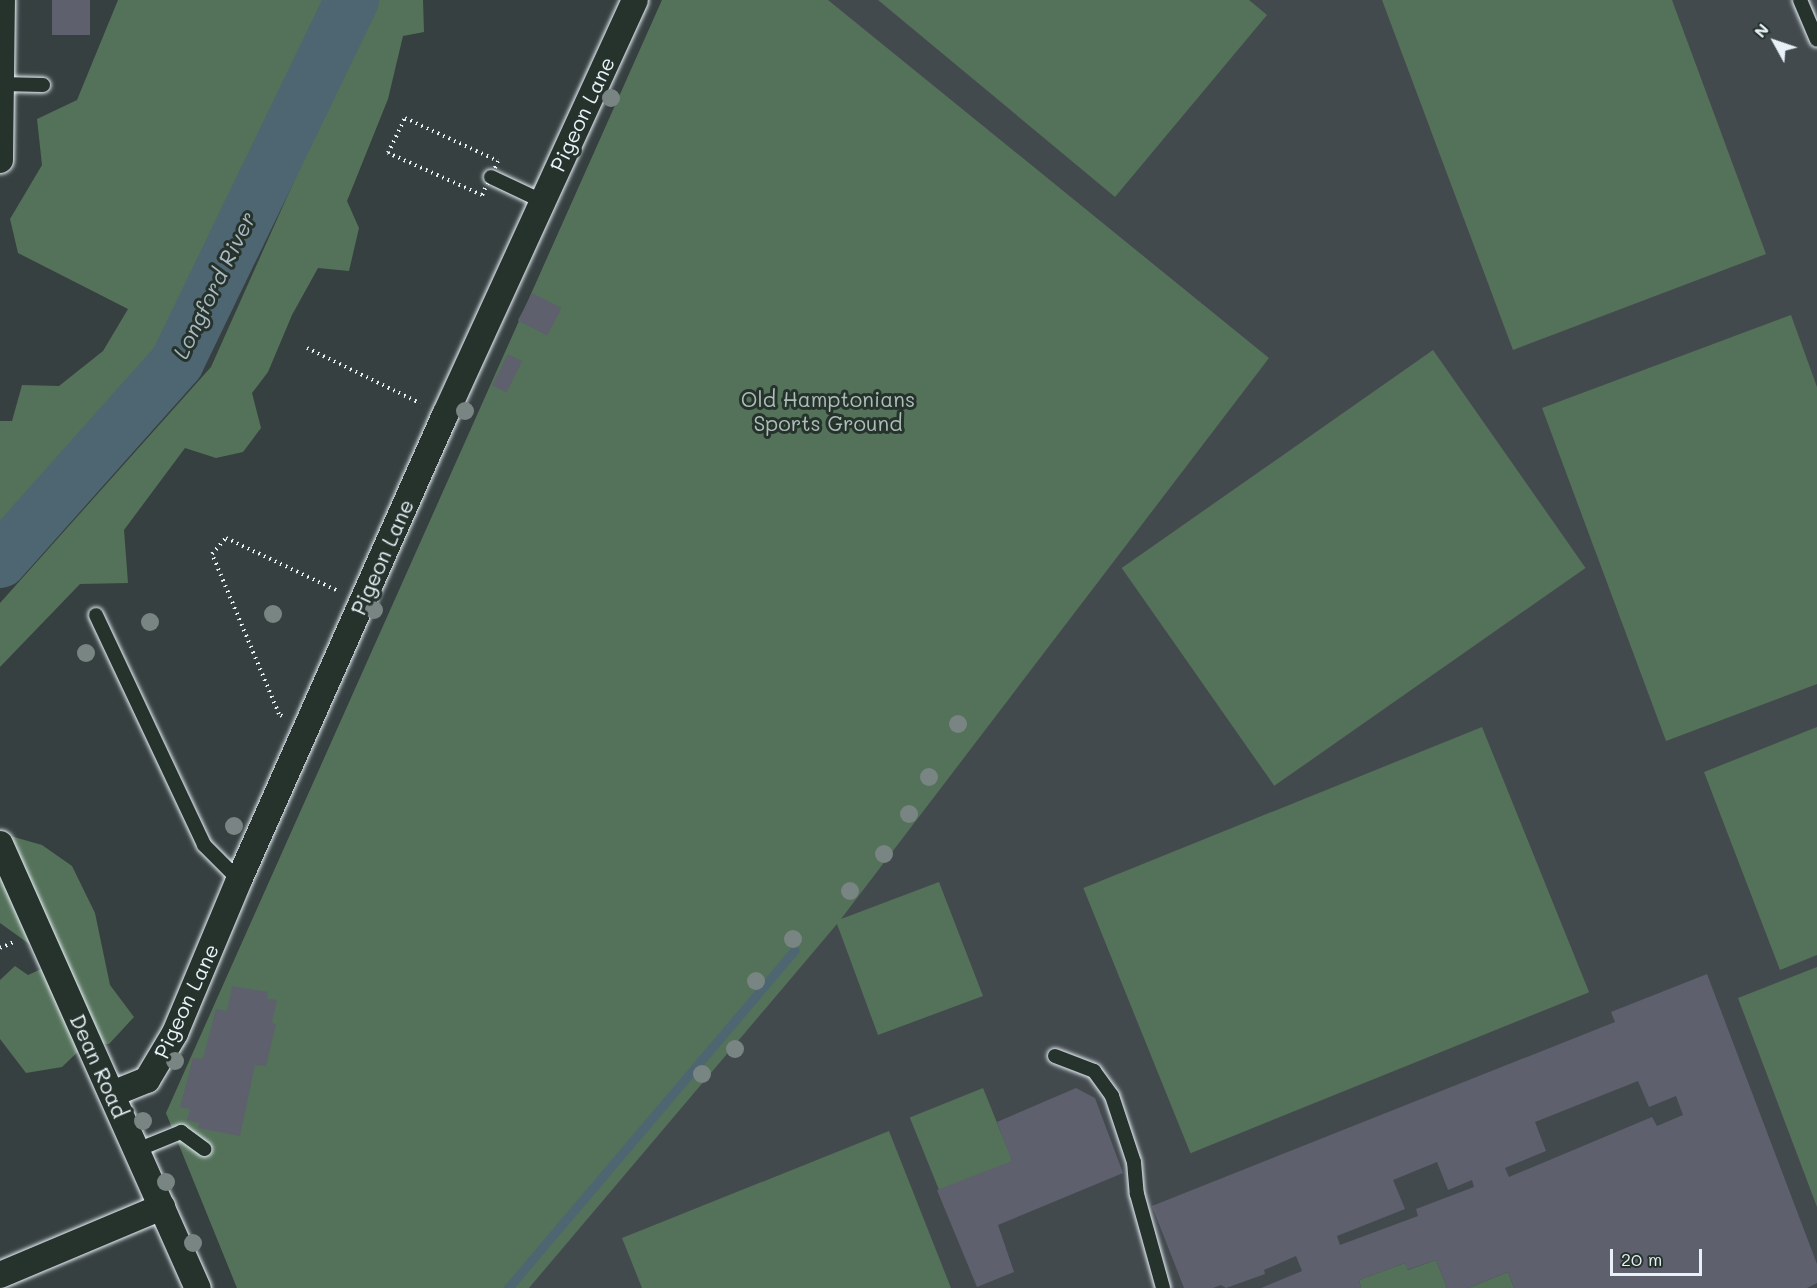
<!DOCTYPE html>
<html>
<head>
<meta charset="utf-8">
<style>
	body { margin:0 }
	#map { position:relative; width:1817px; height:1288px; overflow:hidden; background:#374040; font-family:Mali,sans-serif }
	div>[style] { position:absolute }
	.built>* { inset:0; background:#434a4e }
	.green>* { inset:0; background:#547159; transform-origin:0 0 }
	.stream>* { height:9px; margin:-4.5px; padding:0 4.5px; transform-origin:4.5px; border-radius:4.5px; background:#4d6671 }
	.river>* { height:54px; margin:-27px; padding:0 27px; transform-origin:27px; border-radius:27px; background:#4d6671 }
	.building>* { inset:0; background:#5e606d; transform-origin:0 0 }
	.path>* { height:4px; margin-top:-2px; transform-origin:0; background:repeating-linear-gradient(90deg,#e8f1f8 0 1.5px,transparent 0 6px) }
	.roads { filter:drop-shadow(0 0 2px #e8f1f8) drop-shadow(0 0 2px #e8f1f8) }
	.lane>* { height:14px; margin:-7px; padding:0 7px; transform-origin:7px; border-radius:7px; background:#26332d }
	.street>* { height:26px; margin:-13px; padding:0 13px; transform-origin:13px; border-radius:13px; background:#26332d }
	.trees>* { width:18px; height:18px; margin:-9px; border-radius:50%; background:#788582 }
	span { translate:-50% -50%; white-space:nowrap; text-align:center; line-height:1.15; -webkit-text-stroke:6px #26332d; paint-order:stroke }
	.street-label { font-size:21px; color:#e8f1f8 }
	.park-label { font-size:21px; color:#adbeb8 }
	.water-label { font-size:22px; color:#aab9c2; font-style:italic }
	.north { position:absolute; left:1745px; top:12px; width:60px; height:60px; -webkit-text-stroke:4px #26332d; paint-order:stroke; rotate:310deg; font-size:16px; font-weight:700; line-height:24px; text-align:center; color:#e8f1f8 }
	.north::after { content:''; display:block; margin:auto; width:21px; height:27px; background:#e8f1f8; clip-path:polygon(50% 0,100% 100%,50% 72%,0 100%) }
	.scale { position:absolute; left:1610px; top:1249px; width:92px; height:27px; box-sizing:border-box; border:3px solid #e8f1f8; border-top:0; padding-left:8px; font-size:18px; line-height:21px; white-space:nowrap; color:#e8f1f8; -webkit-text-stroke:4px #26332d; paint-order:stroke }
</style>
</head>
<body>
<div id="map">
	<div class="built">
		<div style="clip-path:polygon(662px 0,1817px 0,1817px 1288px,237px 1288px,166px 1113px)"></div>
	</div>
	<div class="green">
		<div style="clip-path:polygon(118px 0,332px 0,174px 348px,0 540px,0 421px,12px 421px,22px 385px,59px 386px,103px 351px,128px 309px,18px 253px,10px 219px,42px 165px,37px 119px,77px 100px)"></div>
		<div style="clip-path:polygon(375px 0,423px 0,424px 32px,403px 36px,388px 99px,347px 201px,359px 228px,349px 271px,318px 268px,292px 315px,268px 372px,252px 393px,261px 428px,243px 452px,216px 458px,185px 448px,124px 530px,128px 583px,80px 584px,0 667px,0 603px,211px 367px)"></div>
		<div style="clip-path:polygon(662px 0,828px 0,1269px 358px,841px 919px,939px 882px,983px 996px,878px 1035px,837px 924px,529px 1288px,237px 1288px,166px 1113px)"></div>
		<div style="clip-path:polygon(878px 0,1249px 0,1267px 15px,1115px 197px)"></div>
		<div style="clip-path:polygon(1382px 0,1672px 0,1766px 254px,1513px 350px)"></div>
		<div style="clip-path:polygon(1791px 315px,1817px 387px,1817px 684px,1666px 741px,1542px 408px)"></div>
		<div style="left:1433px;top:350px;width:266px;height:380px;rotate:55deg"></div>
		<div style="left:1482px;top:727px;width:286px;height:430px;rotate:68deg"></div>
		<div style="clip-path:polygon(1817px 727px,1817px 955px,1780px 970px,1704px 772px)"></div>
		<div style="clip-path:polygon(7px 835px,42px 845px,72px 866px,95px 913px,110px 985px,134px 1017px,109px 1044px,88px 1042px,62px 1067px,26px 1073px,0 1039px,0 980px,15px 966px,28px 975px,46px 967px,39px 951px,0 923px,0 847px)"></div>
		<div style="clip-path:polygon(1817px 967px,1817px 1207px,1738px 998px)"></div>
		<div style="left:983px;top:1088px;width:79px;height:79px;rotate:68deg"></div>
		<div style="clip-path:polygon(889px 1131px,951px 1288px,642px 1288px,622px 1238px)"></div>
		<div style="clip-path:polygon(1436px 1260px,1447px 1288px,1361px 1288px,1359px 1280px,1405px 1263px,1408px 1270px)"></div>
		<div style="clip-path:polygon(1508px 1272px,1514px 1288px,1468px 1288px)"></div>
	</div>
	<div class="stream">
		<div style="left:508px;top:1288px;width:443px;rotate:-49.7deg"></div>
	</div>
	<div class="river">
		<div style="left:0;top:561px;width:266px;rotate:-48.3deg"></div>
		<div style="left:177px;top:362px;width:402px;rotate:-64.2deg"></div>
	</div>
	<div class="building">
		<div style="left:52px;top:0;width:38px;height:35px"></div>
		<div style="left:532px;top:293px;width:33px;height:31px;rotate:27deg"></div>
		<div style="left:508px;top:354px;width:16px;height:35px;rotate:27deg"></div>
		<div style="clip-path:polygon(evenodd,1707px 974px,1817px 1264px,1817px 1283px,1807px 1288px,1514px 1288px,1508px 1272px,1468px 1288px,1447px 1288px,1436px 1260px,1407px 1270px,1405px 1263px,1359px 1280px,1361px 1288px,1261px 1288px,1302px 1271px,1296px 1256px,1264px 1270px,1265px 1274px,1226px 1288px,1221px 1285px,1213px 1288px,1184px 1288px,1152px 1206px,1615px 1022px,1611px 1012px,1707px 974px,1638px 1081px,1649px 1107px,1676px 1096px,1683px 1115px,1657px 1126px,1652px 1117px,1509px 1177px,1505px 1168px,1546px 1151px,1535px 1122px,1638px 1081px,1707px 974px,1437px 1162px,1448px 1190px,1472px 1180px,1474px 1187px,1416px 1209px,1418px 1216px,1340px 1245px,1337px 1236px,1405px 1209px,1393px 1180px,1437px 1162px)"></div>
		<div style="clip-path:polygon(232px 986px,268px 992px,267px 999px,277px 1000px,272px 1022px,276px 1024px,266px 1066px,255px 1065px,240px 1136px,198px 1128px,199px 1123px,187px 1120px,190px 1109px,180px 1107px,193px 1058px,203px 1059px,216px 1009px,227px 1011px)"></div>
		<div style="clip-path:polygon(1076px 1088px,1095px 1098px,1123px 1173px,998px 1225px,1014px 1272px,977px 1287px,937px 1190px,1012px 1161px,997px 1122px)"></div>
	</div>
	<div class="path">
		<div style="left:405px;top:118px;width:102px;rotate:24.8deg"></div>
		<div style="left:498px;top:161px;width:38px;rotate:115deg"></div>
		<div style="left:482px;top:195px;width:103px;rotate:-155.9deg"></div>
		<div style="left:388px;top:153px;width:39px;rotate:-64deg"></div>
		<div style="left:307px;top:348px;width:126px;rotate:26deg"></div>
		<div style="left:282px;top:716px;width:4px;rotate:-146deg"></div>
		<div style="left:279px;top:714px;width:173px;rotate:-112.7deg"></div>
		<div style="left:212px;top:554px;width:21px;rotate:-49deg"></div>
		<div style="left:226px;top:538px;width:124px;rotate:25.3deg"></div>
		<div style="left:0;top:948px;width:15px;rotate:-23deg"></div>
	</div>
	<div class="roads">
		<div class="lane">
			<div style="left:1800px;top:0;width:43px;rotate:67deg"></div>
			<div style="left:1px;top:84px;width:42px;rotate:1.4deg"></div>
			<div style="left:491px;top:177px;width:56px;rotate:25.2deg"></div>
			<div style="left:96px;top:615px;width:254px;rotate:64.8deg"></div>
			<div style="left:204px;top:845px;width:49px;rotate:45deg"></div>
			<div style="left:1055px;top:1056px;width:42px;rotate:21deg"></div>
			<div style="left:1094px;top:1071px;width:31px;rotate:54deg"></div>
			<div style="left:1112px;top:1096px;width:70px;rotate:71.6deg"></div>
			<div style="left:1134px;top:1162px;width:32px;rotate:85deg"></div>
			<div style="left:1137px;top:1194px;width:98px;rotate:74.5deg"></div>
			<div style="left:137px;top:1150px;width:48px;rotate:-22.2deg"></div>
			<div style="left:181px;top:1132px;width:29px;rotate:36deg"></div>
		</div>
		<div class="street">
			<div style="left:0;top:160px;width:160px;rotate:-89.3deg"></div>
			<div style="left:0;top:844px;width:486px;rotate:66deg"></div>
			<div style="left:112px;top:1094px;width:38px;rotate:-22deg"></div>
			<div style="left:147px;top:1080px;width:55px;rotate:-59.2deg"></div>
			<div style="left:175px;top:1033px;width:166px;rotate:-67.3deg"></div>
			<div style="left:239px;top:880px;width:509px;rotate:-66.11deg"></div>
			<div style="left:445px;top:415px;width:456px;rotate:-65.4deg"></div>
			<div style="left:0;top:1275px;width:176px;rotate:-22.8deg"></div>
		</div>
	</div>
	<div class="trees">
		<div style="left:611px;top:98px"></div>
		<div style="left:465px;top:411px"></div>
		<div style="left:374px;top:610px"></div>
		<div style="left:273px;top:614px"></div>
		<div style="left:150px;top:622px"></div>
		<div style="left:86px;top:653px"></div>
		<div style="left:958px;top:724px"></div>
		<div style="left:929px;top:777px"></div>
		<div style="left:909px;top:814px"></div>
		<div style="left:234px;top:826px"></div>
		<div style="left:884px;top:854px"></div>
		<div style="left:850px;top:891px"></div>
		<div style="left:793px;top:939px"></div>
		<div style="left:756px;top:981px"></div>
		<div style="left:735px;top:1049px"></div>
		<div style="left:175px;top:1061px"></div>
		<div style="left:702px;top:1074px"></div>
		<div style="left:143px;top:1121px"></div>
		<div style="left:166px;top:1182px"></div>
		<div style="left:193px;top:1243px"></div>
	</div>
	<div class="street-label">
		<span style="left:582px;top:114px;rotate:-65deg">Pigeon Lane</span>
		<span style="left:382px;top:557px;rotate:-66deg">Pigeon Lane</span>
		<span style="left:186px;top:1001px;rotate:-65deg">Pigeon Lane</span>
		<span style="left:99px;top:1066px;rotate:66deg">Dean Road</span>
	</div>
	<div class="park-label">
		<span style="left:828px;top:411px">Old Hamptonians<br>Sports Ground</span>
	</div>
	<div class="water-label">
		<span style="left:214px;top:285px;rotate:-64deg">Longford River</span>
	</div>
	<div class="north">N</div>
	<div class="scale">20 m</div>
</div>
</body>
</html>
